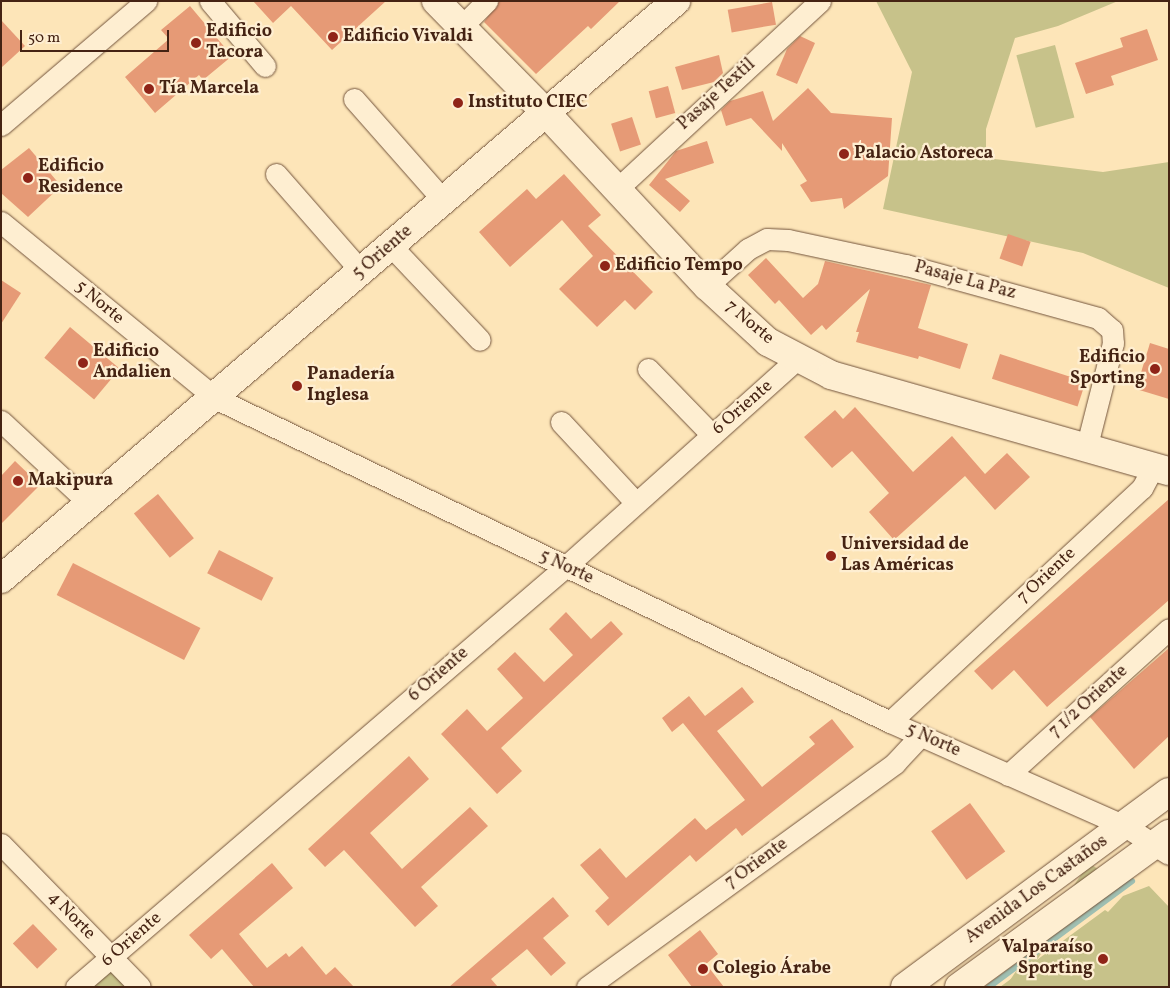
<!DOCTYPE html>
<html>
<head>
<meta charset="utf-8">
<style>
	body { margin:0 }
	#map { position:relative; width:1170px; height:988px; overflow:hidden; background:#fde5b8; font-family:Vollkorn,serif }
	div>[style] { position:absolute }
	.green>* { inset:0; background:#c7c28a; transform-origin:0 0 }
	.stream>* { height:6px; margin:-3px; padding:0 3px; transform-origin:3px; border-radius:3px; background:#9fbfb2 }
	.building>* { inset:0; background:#e69a76; transform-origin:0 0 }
	.roads { filter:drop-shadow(0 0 1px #73543c) drop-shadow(0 0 1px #73543c) }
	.street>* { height:21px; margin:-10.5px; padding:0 10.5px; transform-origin:10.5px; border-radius:10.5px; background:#feeed1 }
	.secondary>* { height:28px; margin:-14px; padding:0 14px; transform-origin:14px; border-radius:14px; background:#feeed1 }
	.dots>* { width:14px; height:14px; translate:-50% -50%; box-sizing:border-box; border:2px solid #feeed1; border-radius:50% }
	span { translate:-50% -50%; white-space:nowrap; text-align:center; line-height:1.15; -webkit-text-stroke:4.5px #feeed1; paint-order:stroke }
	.poi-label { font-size:18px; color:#452313; font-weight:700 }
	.left { translate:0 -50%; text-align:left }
	.right { translate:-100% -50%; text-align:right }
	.street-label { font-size:18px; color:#452313 }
	.frame { position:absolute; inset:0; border:2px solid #452313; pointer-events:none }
	.scale { position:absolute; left:20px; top:30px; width:149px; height:22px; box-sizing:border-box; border:2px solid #452313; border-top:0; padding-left:6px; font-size:15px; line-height:18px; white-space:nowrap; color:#452313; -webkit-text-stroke:4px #feeed1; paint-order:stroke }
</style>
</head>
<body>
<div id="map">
	<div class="green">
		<div style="clip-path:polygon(876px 1px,1118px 1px,1058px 26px,1015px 38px,986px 129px,986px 158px,1103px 172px,1169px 162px,1169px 288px,1083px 253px,883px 209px,912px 72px)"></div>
		<div style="left:1055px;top:45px;width:75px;height:40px;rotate:75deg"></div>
		<div style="left:1089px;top:863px;width:11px;height:208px;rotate:34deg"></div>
		<div style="clip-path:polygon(1149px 886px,1169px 907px,1169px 987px,1000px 987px,1105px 910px,1108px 912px,1123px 896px)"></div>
		<div style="clip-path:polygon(108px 968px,127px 987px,86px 987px)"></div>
	</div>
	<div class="stream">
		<div style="left:989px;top:987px;width:178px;rotate:-36.5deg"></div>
	</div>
	<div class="building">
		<div style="clip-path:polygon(253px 1px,386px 1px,332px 50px,291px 6px,273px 23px)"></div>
		<div style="clip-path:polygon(499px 1px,620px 1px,591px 29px,588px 26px,536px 74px,484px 22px)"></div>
		<div style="left:772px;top:2px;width:23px;height:45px;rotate:80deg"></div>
		<div style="clip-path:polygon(190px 6px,232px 56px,203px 80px,199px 75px,155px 113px,125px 77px,169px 39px,161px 30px)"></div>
		<div style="clip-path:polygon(1px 20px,25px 46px,1px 68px)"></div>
		<div style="clip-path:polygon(1147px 29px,1158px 60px,1111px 76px,1114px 85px,1086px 94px,1075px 63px,1123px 47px,1120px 38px)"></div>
		<div style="clip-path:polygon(800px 36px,815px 43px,797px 84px,776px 75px,787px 49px)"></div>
		<div style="clip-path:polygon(719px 55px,723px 73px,714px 82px,682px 90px,675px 67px)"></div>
		<div style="left:668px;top:86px;width:28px;height:20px;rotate:75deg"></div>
		<div style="clip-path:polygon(808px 88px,831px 113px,892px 118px,888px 176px,844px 209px,842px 198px,811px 202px,800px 185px,807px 181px,782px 143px,782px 151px,751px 118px,726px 126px,721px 110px,730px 101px,763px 91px,773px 121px)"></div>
		<div style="left:632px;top:117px;width:29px;height:22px;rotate:72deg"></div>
		<div style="clip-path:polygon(707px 141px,714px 163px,665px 179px,690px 201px,680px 212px,649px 185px,676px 151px)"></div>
		<div style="clip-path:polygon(29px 148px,61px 186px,28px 217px,1px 193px,1px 170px)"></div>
		<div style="clip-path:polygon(564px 174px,601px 215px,588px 226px,653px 292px,635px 310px,625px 300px,597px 327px,559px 289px,593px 256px,562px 220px,510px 267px,479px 232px,527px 189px,536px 199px)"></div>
		<div style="left:1008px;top:234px;width:24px;height:26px;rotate:19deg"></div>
		<div style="clip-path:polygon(766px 258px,803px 298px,818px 284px,825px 261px,931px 285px,918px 328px,968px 344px,960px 369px,919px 356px,918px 359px,856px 342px,859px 332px,856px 332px,870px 289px,826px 330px,822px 325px,811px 335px,779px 300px,775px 304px,748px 275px)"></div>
		<div style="clip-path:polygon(1px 280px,21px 293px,1px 324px)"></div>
		<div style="left:70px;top:327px;width:65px;height:40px;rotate:40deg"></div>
		<div style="clip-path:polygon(1150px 343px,1169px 349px,1169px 399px,1136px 389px)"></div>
		<div style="left:1000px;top:354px;width:90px;height:26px;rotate:18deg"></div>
		<div style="clip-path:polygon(855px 407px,913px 472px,952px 436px,985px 474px,1007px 453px,1030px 477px,995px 510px,965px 476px,894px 540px,869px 512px,889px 493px,852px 451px,832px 468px,804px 437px,835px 410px,843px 419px)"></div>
		<div style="clip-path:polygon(15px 461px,40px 485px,1px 524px,1px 476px)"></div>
		<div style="left:158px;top:494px;width:57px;height:31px;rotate:51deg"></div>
		<div style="clip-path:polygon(1169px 499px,1169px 600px,1047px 707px,1014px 670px,992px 690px,974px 671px)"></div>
		<div style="left:219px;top:550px;width:61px;height:26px;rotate:27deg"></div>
		<div style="left:73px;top:563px;width:143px;height:36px;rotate:27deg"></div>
		<div style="clip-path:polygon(566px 612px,591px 639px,611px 621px,623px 634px,501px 748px,522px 771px,497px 794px,441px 734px,467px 709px,487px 731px,523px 698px,497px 669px,515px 652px,544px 682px,573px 655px,549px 629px)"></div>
		<div style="clip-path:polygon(1169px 648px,1169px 736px,1134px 769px,1090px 717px)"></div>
		<div style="clip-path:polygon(742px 687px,754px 702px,717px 731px,762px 787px,815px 744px,809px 737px,832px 719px,854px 747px,742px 836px,736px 828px,696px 862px,690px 855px,608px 926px,595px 911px,609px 898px,580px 865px,600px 848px,626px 878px,695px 818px,706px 830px,745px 800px,683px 723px,672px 732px,662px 718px,689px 696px,705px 716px)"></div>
		<div style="clip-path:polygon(409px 756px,429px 779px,370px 833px,402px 869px,470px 807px,488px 826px,421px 887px,438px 906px,415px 927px,344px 850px,325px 867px,308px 849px)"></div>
		<div style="left:970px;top:803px;width:60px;height:48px;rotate:54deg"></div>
		<div style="clip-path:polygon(272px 863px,293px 888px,239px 934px,267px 968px,286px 953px,289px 957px,302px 946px,326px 975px,335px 967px,354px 987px,254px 987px,222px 949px,211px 959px,189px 935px)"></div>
		<div style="clip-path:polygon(553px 897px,569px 916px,543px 938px,566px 963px,551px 976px,527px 949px,491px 979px,498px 987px,449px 987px)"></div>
		<div style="left:33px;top:924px;width:35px;height:28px;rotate:46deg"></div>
		<div style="clip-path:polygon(700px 930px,718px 954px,706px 964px,724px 987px,692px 987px,668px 955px)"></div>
	</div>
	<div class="roads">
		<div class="street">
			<div style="left:210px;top:1px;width:85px;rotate:49.8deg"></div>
			<div style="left:461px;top:27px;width:37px;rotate:-45deg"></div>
			<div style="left:354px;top:99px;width:135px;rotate:48.6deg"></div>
			<div style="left:1px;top:125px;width:191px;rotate:-40.5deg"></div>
			<div style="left:276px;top:174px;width:129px;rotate:48.8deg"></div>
			<div style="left:616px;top:190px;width:278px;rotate:-42.8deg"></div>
			<div style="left:1px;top:222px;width:277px;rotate:39.4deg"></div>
			<div style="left:215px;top:398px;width:749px;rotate:25.64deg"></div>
			<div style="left:890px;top:722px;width:257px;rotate:23.9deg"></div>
			<div style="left:1125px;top:826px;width:52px;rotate:32.5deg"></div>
			<div style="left:391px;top:246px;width:129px;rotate:46.6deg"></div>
			<div style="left:707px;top:286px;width:55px;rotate:-42.1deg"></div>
			<div style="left:748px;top:249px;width:21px;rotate:-28deg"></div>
			<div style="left:767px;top:239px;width:21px;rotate:3deg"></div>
			<div style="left:788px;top:240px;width:121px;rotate:12deg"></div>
			<div style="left:906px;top:265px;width:199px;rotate:15.4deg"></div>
			<div style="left:1098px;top:318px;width:18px;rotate:41deg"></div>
			<div style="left:1112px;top:330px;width:13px;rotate:86deg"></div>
			<div style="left:1113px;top:343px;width:109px;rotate:104.3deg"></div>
			<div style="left:648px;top:369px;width:92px;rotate:45.9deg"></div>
			<div style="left:1px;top:421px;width:122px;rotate:43deg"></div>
			<div style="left:561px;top:422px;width:110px;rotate:47.2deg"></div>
			<div style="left:890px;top:722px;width:344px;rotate:-42.9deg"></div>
			<div style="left:1142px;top:488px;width:24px;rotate:-62deg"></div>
			<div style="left:1008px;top:775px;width:217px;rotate:-42.2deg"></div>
			<div style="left:1px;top:844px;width:199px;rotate:45.8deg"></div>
			<div style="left:76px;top:987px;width:643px;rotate:-40.65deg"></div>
			<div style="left:564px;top:568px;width:313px;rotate:-41.9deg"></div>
			<div style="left:587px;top:987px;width:381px;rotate:-36deg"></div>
			<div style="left:895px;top:763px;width:38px;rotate:-47deg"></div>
		</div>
		<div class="secondary">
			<div style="left:436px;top:1px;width:158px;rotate:45.5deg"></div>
			<div style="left:547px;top:114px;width:235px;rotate:47.1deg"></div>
			<div style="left:707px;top:286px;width:83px;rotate:42.6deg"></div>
			<div style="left:768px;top:342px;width:71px;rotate:27.6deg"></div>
			<div style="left:831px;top:375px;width:351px;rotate:15.9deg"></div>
			<div style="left:1px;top:579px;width:889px;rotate:-40.57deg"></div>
			<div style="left:905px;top:987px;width:328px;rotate:-36.5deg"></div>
			<div style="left:959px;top:987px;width:260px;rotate:-36.1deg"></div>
		</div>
	</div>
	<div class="dots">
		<div style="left:333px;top:37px;background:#8f2418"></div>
		<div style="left:196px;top:43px;background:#8f2418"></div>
		<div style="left:149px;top:89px;background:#8f2418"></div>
		<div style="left:458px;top:103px;background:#8f2418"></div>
		<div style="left:844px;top:154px;background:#8f2418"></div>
		<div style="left:28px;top:178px;background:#8f2418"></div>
		<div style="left:605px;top:266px;background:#8f2418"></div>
		<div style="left:83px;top:363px;background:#8f2418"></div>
		<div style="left:1155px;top:369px;background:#8f2418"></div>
		<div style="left:297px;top:386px;background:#8f2418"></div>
		<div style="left:18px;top:481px;background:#8f2418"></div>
		<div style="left:831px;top:556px;background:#8f2418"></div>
		<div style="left:1103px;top:959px;background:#8f2418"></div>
		<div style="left:703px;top:969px;background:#8f2418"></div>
	</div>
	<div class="poi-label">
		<span class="left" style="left:206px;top:43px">Edificio<br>Tacora</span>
		<span class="left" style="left:343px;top:37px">Edificio Vivaldi</span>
		<span class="left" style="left:159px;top:89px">Tía Marcela</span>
		<span class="left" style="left:468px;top:103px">Instituto CIEC</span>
		<span class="left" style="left:854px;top:154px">Palacio Astoreca</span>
		<span class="left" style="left:38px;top:178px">Edificio<br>Residence</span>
		<span class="left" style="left:615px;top:266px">Edificio Tempo</span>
		<span class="left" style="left:93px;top:363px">Edificio<br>Andalien</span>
		<span class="right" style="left:1145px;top:369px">Edificio<br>Sporting</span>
		<span class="left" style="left:307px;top:386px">Panadería<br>Inglesa</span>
		<span class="left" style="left:28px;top:481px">Makipura</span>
		<span class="left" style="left:841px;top:556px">Universidad de<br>Las Américas</span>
		<span class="right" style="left:1093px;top:959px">Valparaíso<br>Sporting</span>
		<span class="left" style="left:713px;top:969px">Colegio Árabe</span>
	</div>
	<div class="street-label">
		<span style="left:717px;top:95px;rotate:-42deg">Pasaje Textil</span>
		<span style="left:383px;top:253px;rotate:-41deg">5 Oriente</span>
		<span style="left:965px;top:281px;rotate:15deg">Pasaje La Paz</span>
		<span style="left:99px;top:303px;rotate:40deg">5 Norte</span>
		<span style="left:749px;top:323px;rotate:40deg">7 Norte</span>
		<span style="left:743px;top:408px;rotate:-41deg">6 Oriente</span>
		<span style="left:566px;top:568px;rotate:25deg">5 Norte</span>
		<span style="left:1047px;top:576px;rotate:-43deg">7 Oriente</span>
		<span style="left:439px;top:675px;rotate:-41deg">6 Oriente</span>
		<span style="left:1089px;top:702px;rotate:-42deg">7 1/2 Oriente</span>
		<span style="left:933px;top:741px;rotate:24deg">5 Norte</span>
		<span style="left:757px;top:864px;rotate:-36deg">7 Oriente</span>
		<span style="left:1037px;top:890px;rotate:-36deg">Avenida Los Castaños</span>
		<span style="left:71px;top:916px;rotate:46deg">4 Norte</span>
		<span style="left:132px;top:940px;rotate:-41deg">6 Oriente</span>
	</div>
	<div class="frame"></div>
	<div class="scale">50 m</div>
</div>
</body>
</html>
